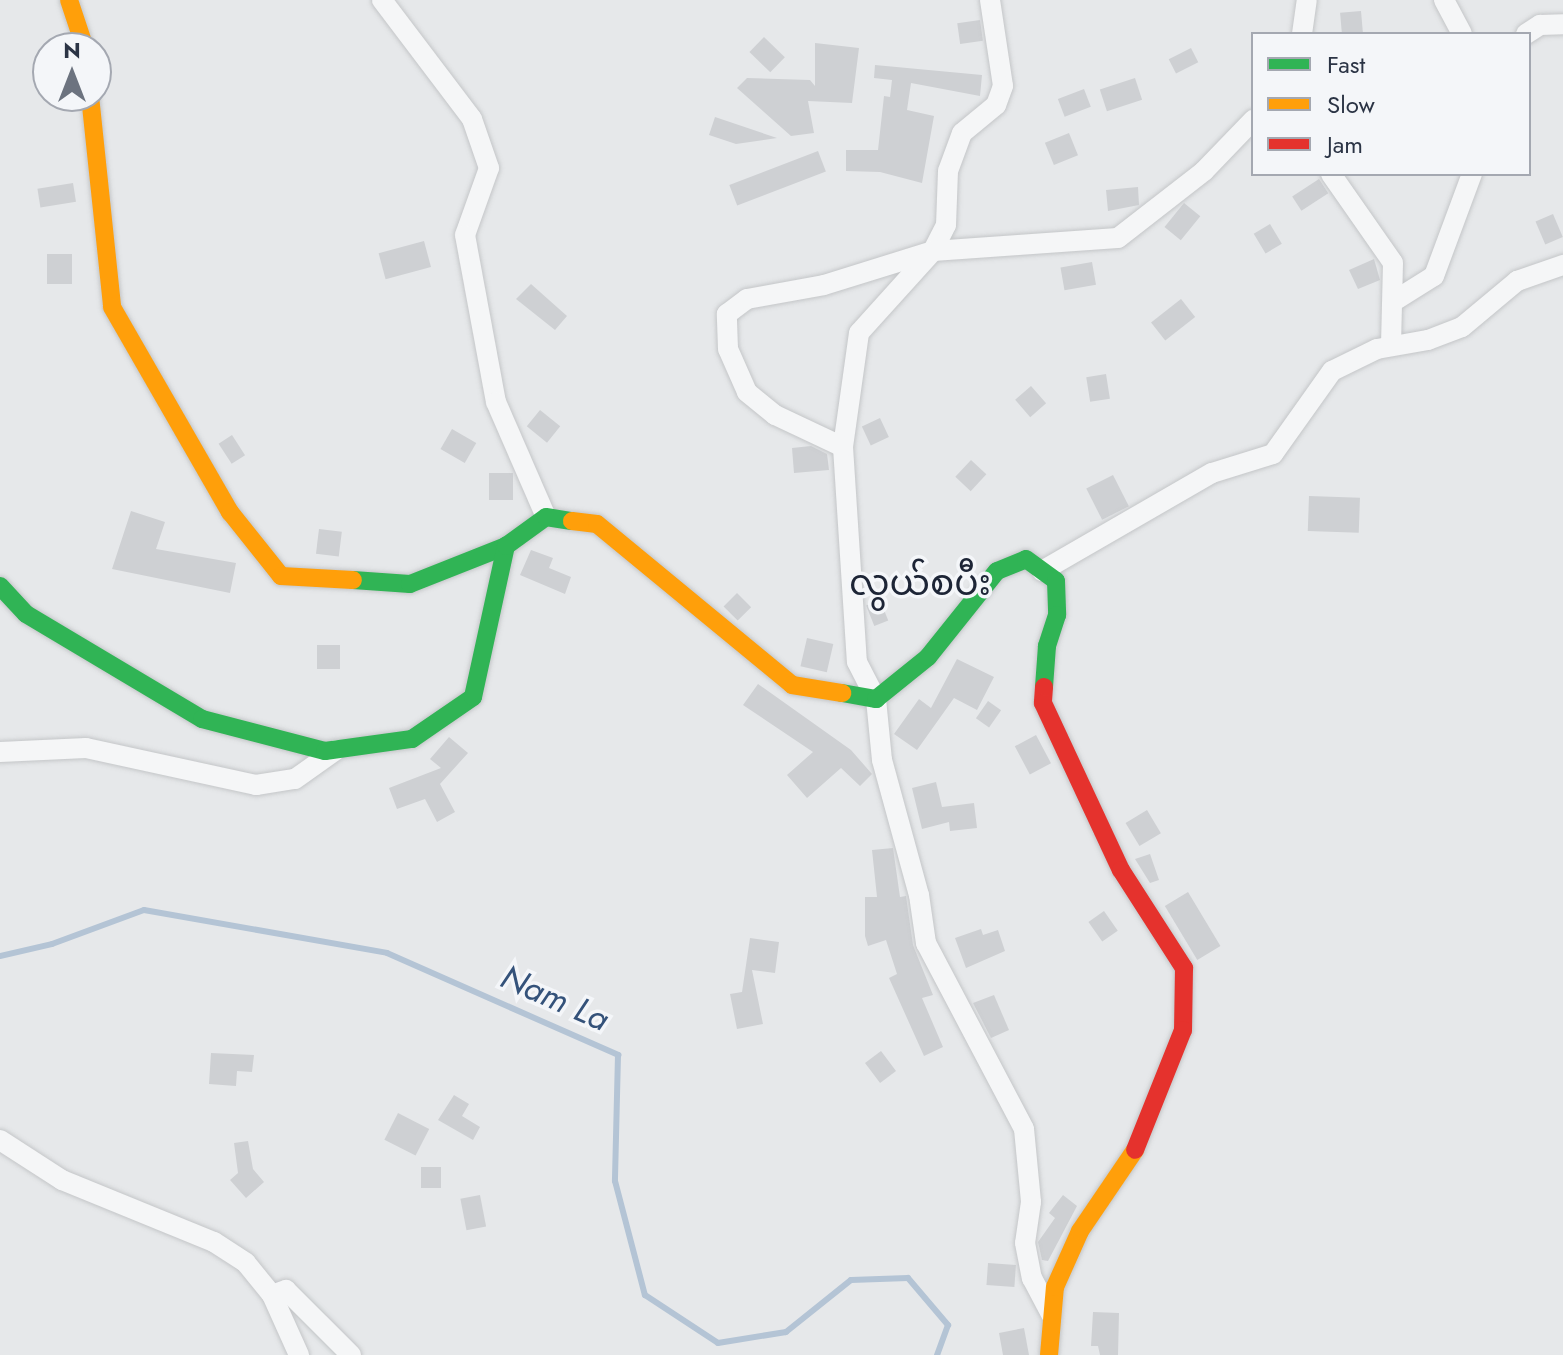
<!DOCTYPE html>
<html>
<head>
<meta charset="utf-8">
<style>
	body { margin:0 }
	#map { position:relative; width:1563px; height:1355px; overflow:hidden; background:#e6e8ea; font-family:Jost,"Noto Sans Myanmar",sans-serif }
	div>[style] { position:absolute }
	.stream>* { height:6px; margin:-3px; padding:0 3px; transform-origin:3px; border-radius:3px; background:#b4c4d5 }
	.building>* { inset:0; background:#ced0d3; transform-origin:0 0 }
	.roads { filter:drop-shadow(0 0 2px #c4c6c8) drop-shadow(0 0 2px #c4c6c8) }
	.street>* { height:20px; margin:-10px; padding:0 10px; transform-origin:10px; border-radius:10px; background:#f5f6f7 }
	.fast>* { height:18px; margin:-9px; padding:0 9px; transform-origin:9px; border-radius:9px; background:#30b455 }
	.slow>* { height:18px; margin:-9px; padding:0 9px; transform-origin:9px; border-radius:9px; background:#ff9f0a }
	.jam>* { height:18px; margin:-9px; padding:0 9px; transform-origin:9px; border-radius:9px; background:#e5322d }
	span { translate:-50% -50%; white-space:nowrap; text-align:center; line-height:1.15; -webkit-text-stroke:7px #f4f6f9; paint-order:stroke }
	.water-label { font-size:34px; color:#34527a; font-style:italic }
	.quarter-label { font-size:36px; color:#1d2536 }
	.legend { position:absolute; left:1251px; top:32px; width:280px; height:144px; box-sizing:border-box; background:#f4f6f9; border:2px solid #a4a8b1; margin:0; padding:10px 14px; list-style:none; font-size:24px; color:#2b3445 }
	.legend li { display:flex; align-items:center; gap:16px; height:40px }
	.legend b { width:40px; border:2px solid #a4a8b1 }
	.north { position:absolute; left:32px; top:32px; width:80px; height:80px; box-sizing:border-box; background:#f4f6f9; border:2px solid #a4a8b1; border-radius:50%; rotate:0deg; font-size:22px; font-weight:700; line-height:32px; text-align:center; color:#2b3445 }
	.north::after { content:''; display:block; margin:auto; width:28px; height:36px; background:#6c737f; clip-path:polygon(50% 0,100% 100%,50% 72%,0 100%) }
</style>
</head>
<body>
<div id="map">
	<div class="stream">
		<div style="left:0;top:956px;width:53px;rotate:-13deg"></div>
		<div style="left:52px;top:944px;width:98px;rotate:-20.3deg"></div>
		<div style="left:144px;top:910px;width:247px;rotate:10deg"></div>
		<div style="left:387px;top:953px;width:253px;rotate:23.8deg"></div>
		<div style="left:618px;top:1055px;width:126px;rotate:91.4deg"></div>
		<div style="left:615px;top:1181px;width:118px;rotate:75.3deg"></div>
		<div style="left:645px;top:1295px;width:87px;rotate:33.3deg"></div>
		<div style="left:718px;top:1343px;width:69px;rotate:-9.2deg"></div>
		<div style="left:786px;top:1332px;width:83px;rotate:-38.7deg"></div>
		<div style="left:851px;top:1280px;width:57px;rotate:-2deg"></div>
		<div style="left:908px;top:1278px;width:62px;rotate:49.6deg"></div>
		<div style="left:948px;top:1325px;width:32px;rotate:110deg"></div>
	</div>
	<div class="building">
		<div style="left:1361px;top:11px;width:23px;height:21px;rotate:85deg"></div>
		<div style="left:980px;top:20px;width:21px;height:23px;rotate:82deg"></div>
		<div style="left:764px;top:37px;width:29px;height:21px;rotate:44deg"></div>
		<div style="clip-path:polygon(815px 43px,859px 48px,852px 103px,808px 101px,814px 133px,791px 136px,737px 88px,747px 78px,810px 80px,815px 86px)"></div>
		<div style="left:1191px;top:48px;width:16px;height:25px;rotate:63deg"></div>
		<div style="clip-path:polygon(875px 65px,982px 75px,980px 96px,911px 83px,907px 110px,934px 116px,922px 183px,880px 172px,846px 171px,846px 150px,878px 150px,884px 96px,890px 97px,892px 80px,874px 78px)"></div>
		<div style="left:1135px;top:78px;width:23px;height:37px;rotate:72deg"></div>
		<div style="left:1084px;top:89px;width:19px;height:28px;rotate:69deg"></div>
		<div style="clip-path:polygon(715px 117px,777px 138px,736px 144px,709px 135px)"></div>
		<div style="left:1069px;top:133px;width:24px;height:26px;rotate:68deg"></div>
		<div style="left:818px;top:151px;width:22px;height:95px;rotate:69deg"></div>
		<div style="left:1319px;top:179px;width:17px;height:32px;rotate:57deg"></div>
		<div style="left:73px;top:183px;width:19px;height:36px;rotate:81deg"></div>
		<div style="clip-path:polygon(1138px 187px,1139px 205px,1108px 211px,1106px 190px)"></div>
		<div style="left:1184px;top:203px;width:21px;height:31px;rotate:39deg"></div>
		<div style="left:1553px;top:214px;width:25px;height:19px;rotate:67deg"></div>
		<div style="left:1270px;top:224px;width:23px;height:19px;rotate:59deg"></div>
		<div style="left:424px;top:241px;width:27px;height:47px;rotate:75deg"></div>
		<div style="left:72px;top:254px;width:30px;height:25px;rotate:90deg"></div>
		<div style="clip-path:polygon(1374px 259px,1380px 280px,1358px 289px,1349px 270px)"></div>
		<div style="left:1092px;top:262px;width:23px;height:32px;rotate:80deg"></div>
		<div style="clip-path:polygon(531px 284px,567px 316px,555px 330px,516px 299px)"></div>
		<div style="left:1181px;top:299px;width:23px;height:38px;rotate:52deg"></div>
		<div style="left:1106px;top:374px;width:25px;height:20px;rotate:81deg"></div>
		<div style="left:1031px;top:386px;width:23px;height:21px;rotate:49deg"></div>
		<div style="left:540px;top:410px;width:26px;height:21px;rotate:39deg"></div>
		<div style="left:880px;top:418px;width:21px;height:20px;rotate:65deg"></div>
		<div style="left:452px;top:429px;width:28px;height:23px;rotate:30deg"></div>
		<div style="left:232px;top:435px;width:24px;height:16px;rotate:57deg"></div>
		<div style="clip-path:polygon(811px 446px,827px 454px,829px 470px,794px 473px,792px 448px)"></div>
		<div style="left:971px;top:460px;width:21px;height:23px;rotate:43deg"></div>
		<div style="left:489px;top:473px;width:24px;height:27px"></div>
		<div style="left:1113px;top:475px;width:35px;height:30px;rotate:63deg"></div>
		<div style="left:1309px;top:496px;width:51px;height:35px;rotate:2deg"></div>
		<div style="clip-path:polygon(131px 511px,165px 522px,156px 549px,236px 563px,230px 593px,112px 569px)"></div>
		<div style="left:319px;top:529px;width:23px;height:25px;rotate:7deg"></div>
		<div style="clip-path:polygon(531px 550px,553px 558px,549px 568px,571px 577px,565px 594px,520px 575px)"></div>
		<div style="left:737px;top:593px;width:20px;height:19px;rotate:45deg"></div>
		<div style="left:880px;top:600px;width:22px;height:15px;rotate:68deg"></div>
		<div style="left:807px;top:638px;width:27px;height:29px;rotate:13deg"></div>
		<div style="left:317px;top:645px;width:23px;height:24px"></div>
		<div style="clip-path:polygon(957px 659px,994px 677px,977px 710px,954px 698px,917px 750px,894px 734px,919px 699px,931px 708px)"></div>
		<div style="clip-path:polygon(758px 684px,851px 750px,872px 774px,860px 786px,841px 768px,807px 798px,787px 775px,813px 752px,743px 705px)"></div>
		<div style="left:988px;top:701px;width:16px;height:21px;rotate:35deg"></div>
		<div style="left:1036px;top:735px;width:32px;height:24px;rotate:62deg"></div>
		<div style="clip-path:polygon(449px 737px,468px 753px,440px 784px,455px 812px,437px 822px,425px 799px,397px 809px,389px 788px,441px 768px,430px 759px)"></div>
		<div style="clip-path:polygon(936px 782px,942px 807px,974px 803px,977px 828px,950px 831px,949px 822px,922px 829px,912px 788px)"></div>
		<div style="left:1147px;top:810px;width:27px;height:25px;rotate:59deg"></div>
		<div style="clip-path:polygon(893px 848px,900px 897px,906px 896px,913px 945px,933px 995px,922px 998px,943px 1047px,924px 1056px,889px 978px,897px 974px,886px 940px,868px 946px,865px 936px,865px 897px,877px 897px,872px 850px)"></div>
		<div style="clip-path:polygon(1150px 854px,1159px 880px,1150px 883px,1135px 859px)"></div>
		<div style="left:1188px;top:892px;width:63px;height:27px;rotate:59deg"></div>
		<div style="left:1104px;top:911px;width:24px;height:19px;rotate:55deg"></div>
		<div style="clip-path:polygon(981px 929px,983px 935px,998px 930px,1005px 951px,966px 968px,955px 938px)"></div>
		<div style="clip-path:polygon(750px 938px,779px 942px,775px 973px,752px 970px,763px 1024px,737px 1029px,730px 994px,742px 992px)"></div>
		<div style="clip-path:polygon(994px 995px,1009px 1030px,991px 1038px,973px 1003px)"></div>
		<div style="left:881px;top:1051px;width:25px;height:20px;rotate:53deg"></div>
		<div style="clip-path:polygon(211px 1053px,254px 1055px,252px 1072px,237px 1071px,236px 1086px,209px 1084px)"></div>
		<div style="clip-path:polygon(454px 1095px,469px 1104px,462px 1116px,480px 1127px,473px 1140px,438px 1120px)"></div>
		<div style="left:398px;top:1113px;width:35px;height:30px;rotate:27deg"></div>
		<div style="clip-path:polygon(248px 1141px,253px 1169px,264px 1182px,246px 1198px,230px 1180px,238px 1173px,234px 1143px)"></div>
		<div style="left:421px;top:1167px;width:20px;height:21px"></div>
		<div style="left:480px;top:1195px;width:32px;height:20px;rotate:79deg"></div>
		<div style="clip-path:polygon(1063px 1195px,1077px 1206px,1048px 1261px,1042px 1260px,1038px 1242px,1055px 1218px,1049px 1213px)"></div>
		<div style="left:988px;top:1263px;width:28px;height:22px;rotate:4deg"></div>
		<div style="clip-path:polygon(1093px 1312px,1119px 1313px,1118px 1355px,1100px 1355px,1098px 1346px,1091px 1346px)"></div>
		<div style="clip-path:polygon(1024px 1328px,1029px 1355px,1003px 1355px,999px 1333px)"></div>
	</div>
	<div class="roads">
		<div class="street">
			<div style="left:382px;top:0;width:149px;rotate:52.9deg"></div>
			<div style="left:472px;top:119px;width:52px;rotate:70.9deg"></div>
			<div style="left:489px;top:168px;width:71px;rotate:109.7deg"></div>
			<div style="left:465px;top:235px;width:170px;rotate:79.5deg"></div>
			<div style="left:496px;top:402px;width:125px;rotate:66.5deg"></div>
			<div style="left:990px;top:0;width:87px;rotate:81.4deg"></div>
			<div style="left:1003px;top:86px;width:20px;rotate:110deg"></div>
			<div style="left:996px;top:105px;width:44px;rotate:140.5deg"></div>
			<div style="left:962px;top:133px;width:40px;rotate:110.2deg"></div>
			<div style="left:948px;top:171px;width:54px;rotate:92.1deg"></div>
			<div style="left:946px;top:225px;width:29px;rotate:117deg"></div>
			<div style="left:933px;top:251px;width:110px;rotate:132.1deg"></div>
			<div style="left:859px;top:333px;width:115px;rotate:98deg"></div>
			<div style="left:843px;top:447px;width:215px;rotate:86.3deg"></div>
			<div style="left:857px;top:662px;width:42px;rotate:62.8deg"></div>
			<div style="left:876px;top:699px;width:61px;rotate:84.4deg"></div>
			<div style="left:882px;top:760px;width:140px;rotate:74.7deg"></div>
			<div style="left:919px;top:895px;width:49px;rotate:81.7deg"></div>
			<div style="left:926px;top:943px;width:210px;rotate:62.2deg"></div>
			<div style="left:1024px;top:1129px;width:73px;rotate:84.5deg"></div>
			<div style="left:1031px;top:1202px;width:41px;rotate:98.3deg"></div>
			<div style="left:1025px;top:1243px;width:36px;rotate:79deg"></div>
			<div style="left:1032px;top:1278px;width:41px;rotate:62.2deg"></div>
			<div style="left:1444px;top:0;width:38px;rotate:62deg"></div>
			<div style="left:1302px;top:34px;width:34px;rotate:-82deg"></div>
			<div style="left:1526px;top:34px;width:17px;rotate:-33deg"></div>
			<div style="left:1540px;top:25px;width:23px;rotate:-2deg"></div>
			<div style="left:1331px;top:174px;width:108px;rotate:55.1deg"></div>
			<div style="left:1393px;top:263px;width:83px;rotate:91.4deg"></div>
			<div style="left:1394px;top:301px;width:47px;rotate:-32deg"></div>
			<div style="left:1434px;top:276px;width:109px;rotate:-69.6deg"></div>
			<div style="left:843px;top:447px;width:75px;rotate:-154.8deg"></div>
			<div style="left:775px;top:415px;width:36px;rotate:-141deg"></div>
			<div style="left:747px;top:392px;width:47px;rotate:-113.8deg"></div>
			<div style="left:728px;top:349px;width:35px;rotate:-92deg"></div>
			<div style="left:727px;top:314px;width:25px;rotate:-37deg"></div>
			<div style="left:747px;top:299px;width:78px;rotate:-10.3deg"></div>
			<div style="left:824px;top:285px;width:114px;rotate:-17.3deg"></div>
			<div style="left:933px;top:251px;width:185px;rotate:-4deg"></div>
			<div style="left:1118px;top:238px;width:109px;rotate:-37.9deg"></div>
			<div style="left:1204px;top:171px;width:71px;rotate:-46.1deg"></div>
			<div style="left:1042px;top:571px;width:196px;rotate:-30deg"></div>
			<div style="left:1212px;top:473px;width:64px;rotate:-17.3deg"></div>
			<div style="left:1273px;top:454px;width:102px;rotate:-54.6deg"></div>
			<div style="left:1332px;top:371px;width:50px;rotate:-26.1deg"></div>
			<div style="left:1377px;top:349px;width:52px;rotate:-10deg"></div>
			<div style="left:1428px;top:340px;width:36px;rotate:-21deg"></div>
			<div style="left:1462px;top:327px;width:72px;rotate:-39.9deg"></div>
			<div style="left:1517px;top:281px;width:49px;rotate:-19.2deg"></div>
			<div style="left:0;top:752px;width:86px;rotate:-2.7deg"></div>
			<div style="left:86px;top:748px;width:174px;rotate:12.3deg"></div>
			<div style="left:256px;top:785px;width:39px;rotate:-9deg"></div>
			<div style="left:295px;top:779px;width:50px;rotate:-35.3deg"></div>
			<div style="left:0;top:1140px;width:74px;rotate:32.8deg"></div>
			<div style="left:62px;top:1180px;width:164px;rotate:22.2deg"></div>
			<div style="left:214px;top:1242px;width:38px;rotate:33deg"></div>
			<div style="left:246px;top:1263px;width:41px;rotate:50.9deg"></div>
			<div style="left:272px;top:1295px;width:66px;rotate:65.8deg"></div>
			<div style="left:272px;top:1295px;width:15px;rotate:-20deg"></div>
			<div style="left:286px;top:1290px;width:92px;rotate:45deg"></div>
		</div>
		<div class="fast">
			<div style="left:353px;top:580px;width:57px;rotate:4deg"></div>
			<div style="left:410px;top:584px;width:103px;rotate:-21.6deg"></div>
			<div style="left:0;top:586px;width:38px;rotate:47deg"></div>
			<div style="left:26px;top:614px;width:205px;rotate:30.8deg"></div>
			<div style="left:202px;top:719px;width:127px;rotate:14.6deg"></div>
			<div style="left:325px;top:751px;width:88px;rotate:-7.9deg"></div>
			<div style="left:412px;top:739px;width:74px;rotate:-34.5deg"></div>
			<div style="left:473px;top:697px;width:155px;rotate:-77.7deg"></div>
			<div style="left:506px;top:546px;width:49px;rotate:-35.9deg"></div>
			<div style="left:546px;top:517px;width:26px;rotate:9deg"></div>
			<div style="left:842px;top:693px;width:35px;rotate:10deg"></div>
			<div style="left:876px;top:699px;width:67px;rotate:-38.9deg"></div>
			<div style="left:928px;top:657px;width:110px;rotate:-51.3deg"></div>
			<div style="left:997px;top:571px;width:31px;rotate:-22deg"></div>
			<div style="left:1026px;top:559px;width:37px;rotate:36deg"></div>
			<div style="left:1056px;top:581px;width:34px;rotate:88deg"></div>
			<div style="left:1057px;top:615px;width:33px;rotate:108deg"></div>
			<div style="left:1047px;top:646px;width:41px;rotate:94.2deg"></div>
		</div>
		<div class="slow">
			<div style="left:69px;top:0;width:51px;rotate:71.6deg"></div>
			<div style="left:90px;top:96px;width:212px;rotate:84deg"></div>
			<div style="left:112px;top:307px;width:237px;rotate:60.1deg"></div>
			<div style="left:230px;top:512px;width:82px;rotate:51.4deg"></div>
			<div style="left:281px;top:576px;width:72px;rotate:3.2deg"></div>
			<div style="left:572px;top:521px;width:25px;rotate:7deg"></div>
			<div style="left:597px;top:524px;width:253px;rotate:39.5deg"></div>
			<div style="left:792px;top:685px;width:51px;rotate:9.1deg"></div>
			<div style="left:1049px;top:1355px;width:68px;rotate:-85deg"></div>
			<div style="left:1055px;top:1287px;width:61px;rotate:-65.9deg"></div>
			<div style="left:1080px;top:1231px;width:98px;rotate:-55.8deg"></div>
		</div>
		<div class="jam">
			<div style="left:1044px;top:687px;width:16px;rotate:94deg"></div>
			<div style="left:1043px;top:703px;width:184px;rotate:65deg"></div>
			<div style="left:1121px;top:870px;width:117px;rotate:57.3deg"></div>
			<div style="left:1184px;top:968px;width:62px;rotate:90.9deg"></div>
			<div style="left:1183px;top:1030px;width:129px;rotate:111.8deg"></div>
		</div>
	</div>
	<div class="water-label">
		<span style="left:555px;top:998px;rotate:24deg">Nam La</span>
	</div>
	<div class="quarter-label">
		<span style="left:920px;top:583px">လွယ်စပီး</span>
	</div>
	<ul class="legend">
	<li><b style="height:10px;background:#30b455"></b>Fast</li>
	<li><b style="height:10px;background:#ff9f0a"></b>Slow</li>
	<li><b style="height:10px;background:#e5322d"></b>Jam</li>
	</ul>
	<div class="north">N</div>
</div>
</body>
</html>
